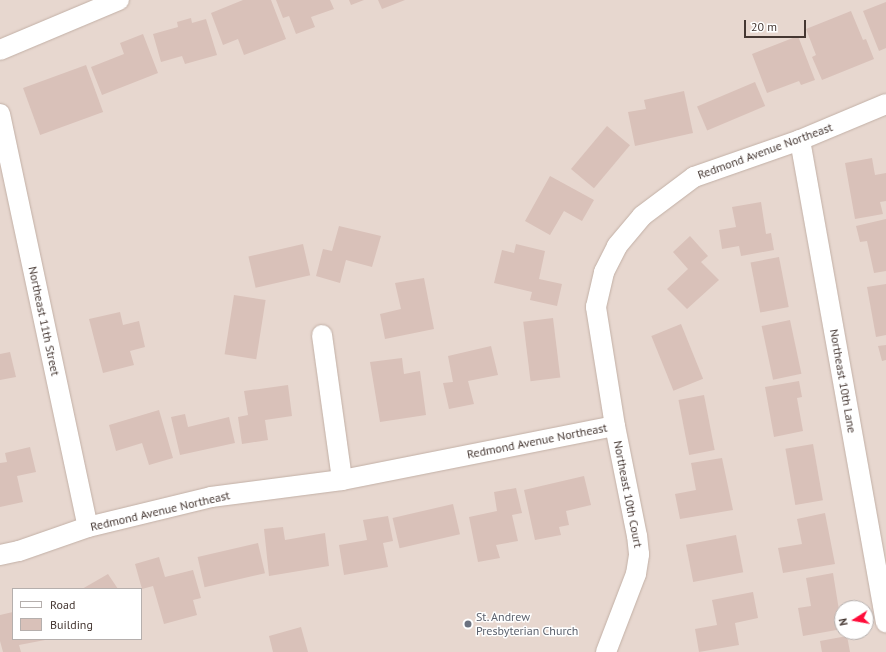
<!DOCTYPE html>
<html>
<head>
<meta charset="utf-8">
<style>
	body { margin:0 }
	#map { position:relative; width:886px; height:652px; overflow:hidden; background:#f3e8e1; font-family:"PT Sans",sans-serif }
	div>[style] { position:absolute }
	.residential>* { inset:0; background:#e7d7cf }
	.building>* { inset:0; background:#d9c1b9; transform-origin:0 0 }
	.roads { filter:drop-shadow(0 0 1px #c2b0a6) drop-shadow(0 0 1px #c2b0a6) }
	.minor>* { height:20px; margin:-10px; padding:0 10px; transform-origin:10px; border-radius:10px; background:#fff }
	.dots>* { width:11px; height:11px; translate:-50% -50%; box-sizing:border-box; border:2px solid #fff; border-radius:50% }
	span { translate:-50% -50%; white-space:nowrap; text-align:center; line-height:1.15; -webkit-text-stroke:3px #fff; paint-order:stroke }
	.street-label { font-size:12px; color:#453732 }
	.worship-label { font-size:12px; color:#5b616d }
	.left { translate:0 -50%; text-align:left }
	.legend { position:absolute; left:12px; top:588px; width:130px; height:52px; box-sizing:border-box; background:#fff; border:1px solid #b5afad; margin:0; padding:5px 7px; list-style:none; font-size:12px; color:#453732 }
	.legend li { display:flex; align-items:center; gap:8px; height:20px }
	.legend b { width:20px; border:1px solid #b5afad }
	.north { position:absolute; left:834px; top:600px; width:40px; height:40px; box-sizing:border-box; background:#fff; border:1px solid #b5afad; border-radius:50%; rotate:259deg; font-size:11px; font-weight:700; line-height:16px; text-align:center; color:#453732 }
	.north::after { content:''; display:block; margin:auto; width:14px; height:18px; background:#ff0c3a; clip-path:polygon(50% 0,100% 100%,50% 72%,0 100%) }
	.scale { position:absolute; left:744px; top:20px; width:62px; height:18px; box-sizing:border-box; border:2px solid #453732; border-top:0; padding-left:5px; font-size:12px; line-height:14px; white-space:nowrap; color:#453732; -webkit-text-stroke:3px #fff; paint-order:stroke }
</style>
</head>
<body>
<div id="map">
	<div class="residential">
		<div style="clip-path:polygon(evenodd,0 0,886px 0,886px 652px,0 652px,0 0,13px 589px,141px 589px,141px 639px,13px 639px,13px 589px,0 0,842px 608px,866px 608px,866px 632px,842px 632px,842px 608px)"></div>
	</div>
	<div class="building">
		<div style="clip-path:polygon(243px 0,271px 0,286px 39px,244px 55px,238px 39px,223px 45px,211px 13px)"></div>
		<div style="clip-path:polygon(276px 0,330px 0,334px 9px,311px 17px,315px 27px,296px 34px,289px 16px,283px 18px)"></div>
		<div style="clip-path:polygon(349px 0,364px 0,351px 5px)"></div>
		<div style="clip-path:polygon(378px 0,405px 0,382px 9px)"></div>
		<div style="clip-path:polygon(886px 2px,886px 48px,879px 51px,863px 11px)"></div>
		<div style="clip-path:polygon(851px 11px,863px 40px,866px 39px,874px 59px,822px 80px,812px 57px,816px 55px,806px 29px)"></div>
		<div style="clip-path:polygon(191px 18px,192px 23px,206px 19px,217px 55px,185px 64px,182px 56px,161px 62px,153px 34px,178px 27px,177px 22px)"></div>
		<div style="clip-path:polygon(143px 34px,158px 73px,102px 95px,91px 67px,124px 54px,120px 43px)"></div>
		<div style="clip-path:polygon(798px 36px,815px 80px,801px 85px,799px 81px,767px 93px,752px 54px)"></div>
		<div style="left:86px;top:65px;width:50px;height:67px;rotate:70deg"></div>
		<div style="left:755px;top:82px;width:26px;height:63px;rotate:67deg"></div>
		<div style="clip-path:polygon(684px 91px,693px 133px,635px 146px,628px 112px,646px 109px,644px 100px)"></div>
		<div style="left:607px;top:126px;width:30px;height:56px;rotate:40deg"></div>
		<div style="clip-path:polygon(872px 158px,875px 175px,886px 173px,886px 201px,880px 202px,883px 214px,855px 219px,845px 163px)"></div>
		<div style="clip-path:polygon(550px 176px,594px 200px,582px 221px,564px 211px,550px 235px,525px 221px)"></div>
		<div style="clip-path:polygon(761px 202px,766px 234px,771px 233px,774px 250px,741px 256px,739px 246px,722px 249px,719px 230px,736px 227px,732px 207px)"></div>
		<div style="clip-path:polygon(886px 219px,886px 271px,874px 273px,867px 241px,860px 242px,856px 226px)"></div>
		<div style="clip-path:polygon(339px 226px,381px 236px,372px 267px,346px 260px,340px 283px,316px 276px,323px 249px,332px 251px)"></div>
		<div style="clip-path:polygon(690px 236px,708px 256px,701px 262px,719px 280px,687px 309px,667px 289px,688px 269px,673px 252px)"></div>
		<div style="left:303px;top:244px;width:32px;height:56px;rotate:77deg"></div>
		<div style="clip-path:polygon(516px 244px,545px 251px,539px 279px,562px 284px,557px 306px,530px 300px,532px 292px,494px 283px,502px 250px,514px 253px)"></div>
		<div style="left:779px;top:257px;width:51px;height:29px;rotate:79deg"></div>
		<div style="clip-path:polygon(424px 278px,434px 329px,385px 339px,380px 314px,401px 309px,395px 283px)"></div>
		<div style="clip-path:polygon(886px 284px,886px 335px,876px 337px,867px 287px)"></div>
		<div style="left:234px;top:295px;width:32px;height:60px;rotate:9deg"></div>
		<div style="clip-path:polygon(120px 312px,123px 325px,139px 321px,145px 347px,130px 351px,134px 365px,103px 373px,89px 319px)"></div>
		<div style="left:553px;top:318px;width:60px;height:30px;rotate:83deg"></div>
		<div style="left:790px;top:320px;width:55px;height:29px;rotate:78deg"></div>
		<div style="left:681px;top:324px;width:59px;height:32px;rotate:68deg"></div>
		<div style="clip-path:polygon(886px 345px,886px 360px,882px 361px,878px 346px)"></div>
		<div style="clip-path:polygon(491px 346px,498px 375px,468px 381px,474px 404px,449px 409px,443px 383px,453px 382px,448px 356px)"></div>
		<div style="clip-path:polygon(10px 352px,16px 377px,0 380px,0 354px)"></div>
		<div style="clip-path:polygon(402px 358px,404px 374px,420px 371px,426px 415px,380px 422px,370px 362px)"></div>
		<div style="clip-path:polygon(799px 381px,802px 397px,797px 398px,803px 431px,774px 437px,765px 387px)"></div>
		<div style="clip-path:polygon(288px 385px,292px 416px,265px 420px,268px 440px,242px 444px,238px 417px,248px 415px,244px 391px)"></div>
		<div style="left:704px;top:395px;width:56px;height:26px;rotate:79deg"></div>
		<div style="clip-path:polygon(159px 410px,173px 458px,149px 465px,142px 443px,116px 451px,109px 425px)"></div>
		<div style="clip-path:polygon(185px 414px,188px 427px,229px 417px,235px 443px,180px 455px,171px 417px)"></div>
		<div style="left:813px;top:444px;width:57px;height:28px;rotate:80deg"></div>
		<div style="clip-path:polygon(30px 447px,36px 472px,17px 476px,23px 502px,0 507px,0 463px,7px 462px,5px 453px)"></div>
		<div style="clip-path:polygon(722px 458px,733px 510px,680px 519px,675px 494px,696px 490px,691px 463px)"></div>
		<div style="clip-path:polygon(584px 476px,591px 505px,566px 511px,569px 525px,559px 527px,561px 535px,535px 540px,524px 490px)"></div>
		<div style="clip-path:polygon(516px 488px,522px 513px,512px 515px,518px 541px,496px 545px,500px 558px,478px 562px,469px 517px,497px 511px,494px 492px)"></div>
		<div style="left:453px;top:504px;width:31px;height:62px;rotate:77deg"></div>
		<div style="clip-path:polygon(825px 513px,835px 564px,783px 573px,778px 548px,802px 544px,797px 519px)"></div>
		<div style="clip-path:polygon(388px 516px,393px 541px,383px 543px,388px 567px,344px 575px,339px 545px,367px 540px,363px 520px)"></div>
		<div style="clip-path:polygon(283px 527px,285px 540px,325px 533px,329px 566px,269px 576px,264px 529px)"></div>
		<div style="left:736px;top:535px;width:38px;height:51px;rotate:79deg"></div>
		<div style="left:258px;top:543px;width:31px;height:62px;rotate:77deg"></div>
		<div style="clip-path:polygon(159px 557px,165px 577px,193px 570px,201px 598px,193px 600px,197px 615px,164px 624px,153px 586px,142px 589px,135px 564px)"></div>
		<div style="clip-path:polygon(833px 573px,842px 629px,803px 636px,798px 608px,811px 606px,806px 578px)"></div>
		<div style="clip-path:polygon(108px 574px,118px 589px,82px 589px)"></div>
		<div style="clip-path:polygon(753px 592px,758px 618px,735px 623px,739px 645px,699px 652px,695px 629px,717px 625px,712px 600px)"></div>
		<div style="clip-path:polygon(13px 612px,13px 639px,45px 640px,19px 645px,21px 652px,3px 652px,0 641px,0 615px)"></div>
		<div style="clip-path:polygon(301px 627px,308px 652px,273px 652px,269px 636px)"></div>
		<div style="clip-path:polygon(847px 636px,850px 652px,822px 652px,820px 641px)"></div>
	</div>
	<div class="roads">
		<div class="minor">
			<div style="left:0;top:50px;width:129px;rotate:-22.8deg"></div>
			<div style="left:0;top:114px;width:422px;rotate:78deg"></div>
			<div style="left:800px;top:140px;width:490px;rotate:79.9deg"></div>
			<div style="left:322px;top:335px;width:146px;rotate:82.1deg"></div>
			<div style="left:0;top:555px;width:19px;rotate:-12deg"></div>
			<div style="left:19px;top:551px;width:73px;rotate:-19.2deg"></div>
			<div style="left:88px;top:527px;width:127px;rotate:-13.7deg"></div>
			<div style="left:211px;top:497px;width:132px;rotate:-7.4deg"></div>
			<div style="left:342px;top:480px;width:278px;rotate:-11.2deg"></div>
			<div style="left:615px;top:426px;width:121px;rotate:-99.1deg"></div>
			<div style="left:596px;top:307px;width:36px;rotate:-77deg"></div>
			<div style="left:604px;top:272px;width:29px;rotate:-63deg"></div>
			<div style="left:617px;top:246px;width:39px;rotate:-50deg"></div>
			<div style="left:642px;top:216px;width:65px;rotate:-36.9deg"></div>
			<div style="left:694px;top:177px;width:112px;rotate:-19.2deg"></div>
			<div style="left:800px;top:140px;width:93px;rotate:-22.7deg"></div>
			<div style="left:606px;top:652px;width:84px;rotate:-69deg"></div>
			<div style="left:636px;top:574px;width:20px;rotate:-81deg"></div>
			<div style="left:639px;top:554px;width:18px;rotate:-96deg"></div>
			<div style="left:637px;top:536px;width:112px;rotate:-101.3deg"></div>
		</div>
	</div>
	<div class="dots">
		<div style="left:468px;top:624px;background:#6b7280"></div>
	</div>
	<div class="street-label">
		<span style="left:765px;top:151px;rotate:-20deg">Redmond Avenue Northeast</span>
		<span style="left:44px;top:321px;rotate:78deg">Northeast 11th Street</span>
		<span style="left:843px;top:381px;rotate:80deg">Northeast 10th Lane</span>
		<span style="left:537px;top:441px;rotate:-11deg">Redmond Avenue Northeast</span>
		<span style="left:628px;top:494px;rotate:79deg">Northeast 10th Court</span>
		<span style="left:160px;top:511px;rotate:-13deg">Redmond Avenue Northeast</span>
	</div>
	<div class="worship-label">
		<span class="left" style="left:476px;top:624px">St. Andrew<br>Presbyterian Church</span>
	</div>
	<ul class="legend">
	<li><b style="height:5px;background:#fff"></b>Road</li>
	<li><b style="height:11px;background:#d9c1b9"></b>Building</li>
	</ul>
	<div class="north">N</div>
	<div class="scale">20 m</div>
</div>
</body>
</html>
